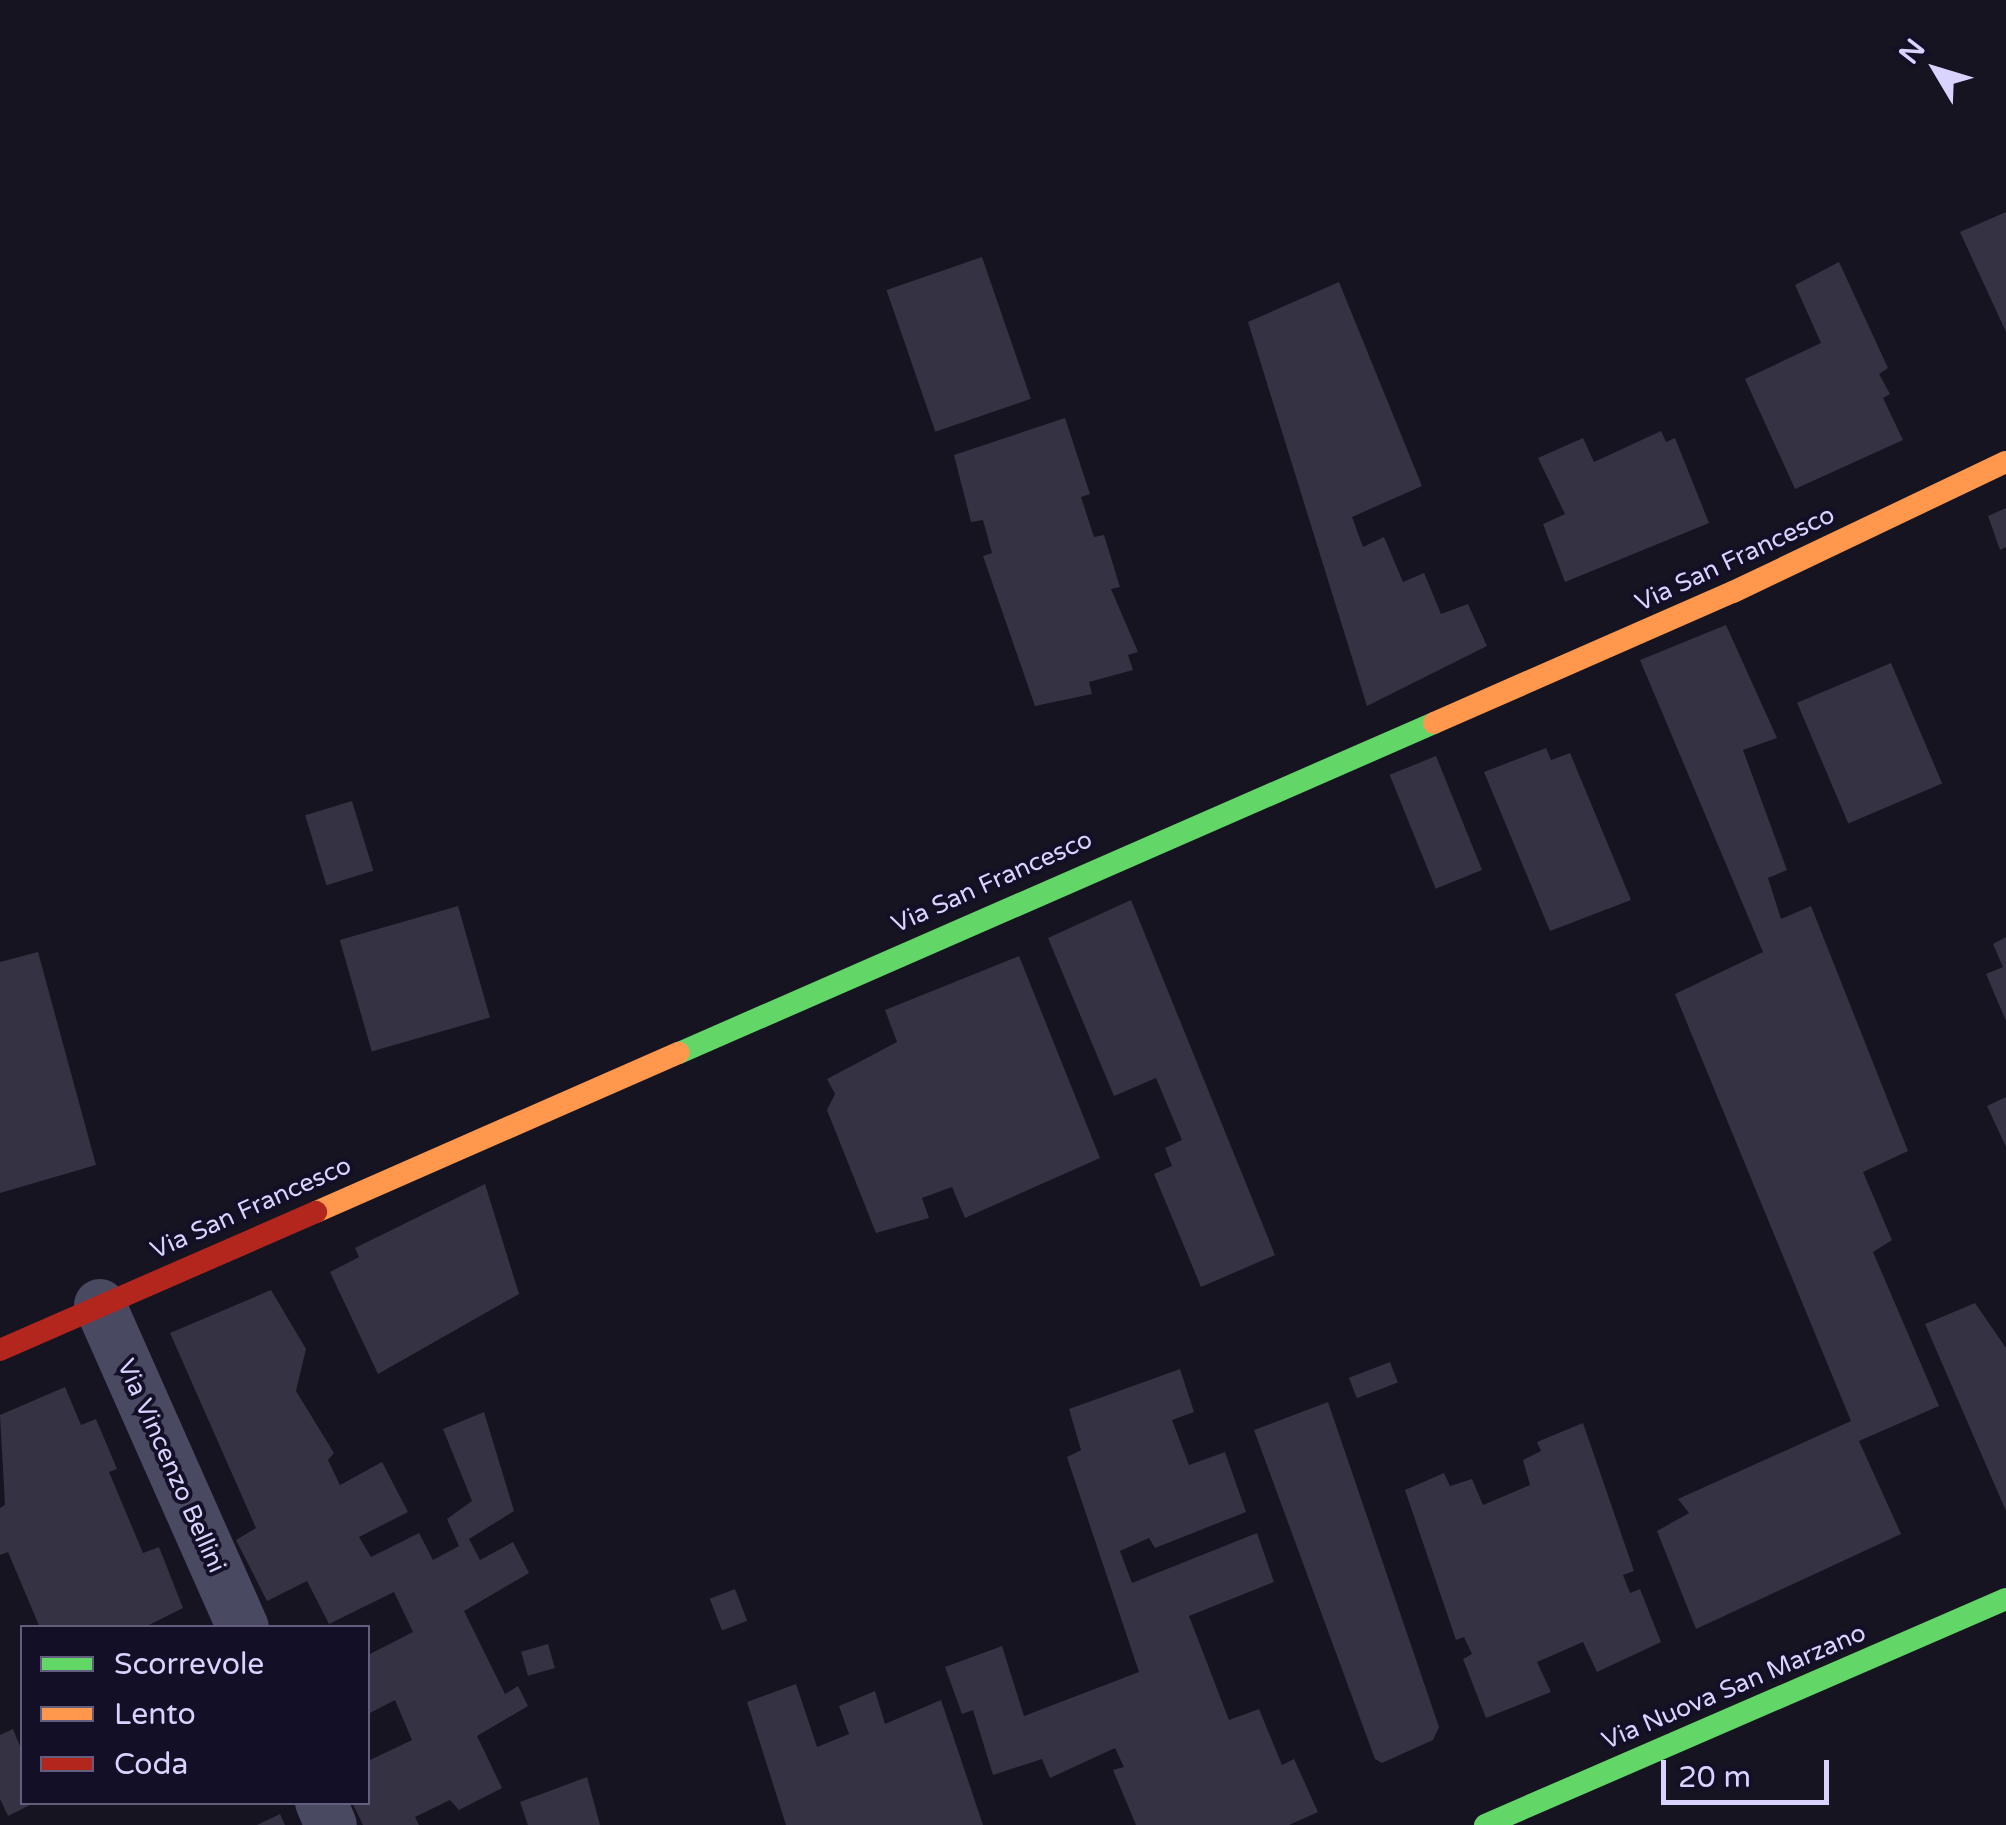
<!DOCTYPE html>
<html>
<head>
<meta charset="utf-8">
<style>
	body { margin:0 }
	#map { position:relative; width:2006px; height:1825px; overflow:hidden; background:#161421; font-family:"Varela Round",sans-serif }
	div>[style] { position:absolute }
	.building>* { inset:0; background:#343243; transform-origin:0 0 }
	.street>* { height:52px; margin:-26px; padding:0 26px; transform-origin:26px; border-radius:26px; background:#4a4962 }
	.fast>* { height:22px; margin:-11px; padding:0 11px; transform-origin:11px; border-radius:11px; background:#63d668 }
	.slow>* { height:22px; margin:-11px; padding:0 11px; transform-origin:11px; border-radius:11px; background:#ff974d }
	.jam>* { height:22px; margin:-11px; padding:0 11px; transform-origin:11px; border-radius:11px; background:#b3261e }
	span { translate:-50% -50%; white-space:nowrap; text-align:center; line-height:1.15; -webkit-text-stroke:8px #130f26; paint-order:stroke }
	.street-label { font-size:25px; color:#d9d4ff }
	.legend { position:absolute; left:20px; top:1625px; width:350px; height:180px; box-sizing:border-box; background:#130f26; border:2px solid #625e7d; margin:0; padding:12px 18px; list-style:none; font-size:30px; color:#d9d4ff }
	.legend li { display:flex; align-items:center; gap:20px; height:50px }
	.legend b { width:50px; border:2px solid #625e7d }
	.north { position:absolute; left:1886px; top:20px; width:100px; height:100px; -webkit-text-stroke:8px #130f26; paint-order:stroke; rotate:308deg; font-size:28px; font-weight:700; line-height:40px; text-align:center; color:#d9d4ff }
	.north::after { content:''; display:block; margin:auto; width:35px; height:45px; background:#d9d4ff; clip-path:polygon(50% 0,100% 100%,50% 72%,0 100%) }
	.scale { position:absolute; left:1661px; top:1760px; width:168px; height:45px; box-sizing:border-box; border:5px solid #d9d4ff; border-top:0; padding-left:12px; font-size:30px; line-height:35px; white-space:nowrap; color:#d9d4ff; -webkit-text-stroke:8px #130f26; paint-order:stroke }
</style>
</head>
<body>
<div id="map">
	<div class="building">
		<div style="clip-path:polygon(2006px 212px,2006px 332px,1960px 232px)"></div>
		<div style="left:982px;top:257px;width:150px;height:101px;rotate:71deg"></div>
		<div style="clip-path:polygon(1839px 262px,1888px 368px,1879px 374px,1890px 394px,1883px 398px,1903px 440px,1795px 489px,1745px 379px,1821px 343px,1795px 285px)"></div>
		<div style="clip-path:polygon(1339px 282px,1422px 486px,1352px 517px,1363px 547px,1384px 537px,1403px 582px,1424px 573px,1441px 614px,1468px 604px,1487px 646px,1367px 706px,1248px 322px)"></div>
		<div style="clip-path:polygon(1065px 418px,1090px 494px,1081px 497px,1094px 537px,1104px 535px,1120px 587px,1111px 589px,1138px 652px,1128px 655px,1133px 670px,1089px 682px,1092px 694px,1035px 706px,983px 556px,992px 553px,983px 520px,971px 522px,954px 455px)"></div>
		<div style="clip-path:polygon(1661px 431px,1666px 442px,1675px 438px,1709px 523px,1565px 582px,1543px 524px,1565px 514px,1538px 458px,1583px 438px,1594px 462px)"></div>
		<div style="clip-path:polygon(2006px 508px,2006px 547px,2000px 550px,1988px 516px)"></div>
		<div style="clip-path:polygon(1726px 625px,1777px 738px,1743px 750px,1787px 870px,1768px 878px,1781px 919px,1811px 906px,1908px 1151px,1863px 1172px,1892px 1240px,1873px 1252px,1939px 1406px,1859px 1441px,1901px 1534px,1696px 1629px,1657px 1531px,1689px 1513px,1678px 1499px,1851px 1421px,1675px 994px,1763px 952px,1640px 660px)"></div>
		<div style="left:1891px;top:663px;width:131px;height:102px;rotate:67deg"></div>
		<div style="clip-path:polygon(1546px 748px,1551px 760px,1570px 753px,1631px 900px,1550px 931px,1484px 772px)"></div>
		<div style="left:1436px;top:756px;width:123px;height:50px;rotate:68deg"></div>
		<div style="left:352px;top:801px;width:73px;height:49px;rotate:73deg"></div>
		<div style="clip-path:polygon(1131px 900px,1275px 1255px,1201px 1287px,1154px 1174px,1172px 1166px,1165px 1148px,1182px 1140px,1156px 1078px,1114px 1096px,1048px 938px)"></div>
		<div style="left:458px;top:906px;width:116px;height:123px;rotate:74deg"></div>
		<div style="clip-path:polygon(2006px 937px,2006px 1021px,1986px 974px,2003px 967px,1993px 944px)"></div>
		<div style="clip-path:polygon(38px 952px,96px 1165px,0 1193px,0 962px)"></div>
		<div style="clip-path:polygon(1019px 956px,1100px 1158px,965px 1218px,952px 1187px,922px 1198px,929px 1218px,876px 1233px,827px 1110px,835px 1094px,827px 1079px,897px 1042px,885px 1010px)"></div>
		<div style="clip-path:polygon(2006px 1097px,2006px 1147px,1987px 1106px)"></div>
		<div style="clip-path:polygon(485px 1184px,519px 1294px,378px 1374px,330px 1272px,359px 1257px,355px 1248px)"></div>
		<div style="clip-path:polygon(271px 1290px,306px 1349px,296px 1391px,334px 1453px,328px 1460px,340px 1485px,382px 1462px,408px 1512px,359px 1537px,371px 1557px,419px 1533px,433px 1560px,459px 1546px,447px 1519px,472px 1501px,443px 1429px,484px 1412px,514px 1511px,469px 1539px,480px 1560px,513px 1542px,529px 1573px,464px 1611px,505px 1694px,518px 1686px,528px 1706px,477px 1736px,502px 1788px,459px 1810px,450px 1800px,415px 1817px,419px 1825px,363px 1825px,352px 1802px,368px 1802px,368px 1761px,412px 1740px,395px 1700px,368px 1714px,368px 1655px,413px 1632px,394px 1592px,329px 1624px,307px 1581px,267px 1601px,236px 1540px,256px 1528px,170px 1333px)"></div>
		<div style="clip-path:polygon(1975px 1303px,2006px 1348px,2006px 1511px,1925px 1324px)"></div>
		<div style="left:1390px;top:1362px;width:22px;height:44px;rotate:69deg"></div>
		<div style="clip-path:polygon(1180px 1369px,1194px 1412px,1172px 1420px,1189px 1465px,1225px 1452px,1246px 1512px,1155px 1548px,1149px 1538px,1120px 1551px,1132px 1583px,1257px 1533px,1274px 1582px,1189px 1616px,1229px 1720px,1259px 1709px,1282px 1765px,1294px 1759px,1318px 1812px,1289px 1825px,1136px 1825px,1113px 1770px,1124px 1767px,1115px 1748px,1050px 1778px,1042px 1759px,993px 1775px,973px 1710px,962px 1714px,945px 1667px,1002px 1646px,1024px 1716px,1139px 1672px,1067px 1457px,1081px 1450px,1069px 1409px)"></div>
		<div style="clip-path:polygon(65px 1387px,81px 1425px,96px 1419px,117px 1469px,109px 1472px,143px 1553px,159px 1547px,183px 1608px,143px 1628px,40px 1628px,8px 1552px,0 1555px,0 1508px,5px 1505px,0 1415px)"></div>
		<div style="clip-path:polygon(1328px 1402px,1439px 1727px,1433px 1740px,1382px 1763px,1375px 1759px,1254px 1430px)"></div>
		<div style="clip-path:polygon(1583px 1423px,1634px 1571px,1623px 1575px,1630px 1593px,1640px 1589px,1661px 1642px,1597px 1672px,1583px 1642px,1537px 1662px,1551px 1692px,1486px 1718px,1463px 1659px,1472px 1654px,1464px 1637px,1456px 1640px,1405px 1490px,1444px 1473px,1450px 1486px,1472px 1479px,1483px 1505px,1530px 1485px,1523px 1460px,1541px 1451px,1537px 1442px)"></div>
		<div style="left:735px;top:1589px;width:34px;height:27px;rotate:69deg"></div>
		<div style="left:548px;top:1644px;width:25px;height:28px;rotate:74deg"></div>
		<div style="clip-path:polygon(796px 1684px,817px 1747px,849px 1734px,839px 1706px,875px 1691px,885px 1724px,941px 1700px,983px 1825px,786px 1825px,747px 1702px)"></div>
		<div style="clip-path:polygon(13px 1729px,22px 1751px,22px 1802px,36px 1802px,8px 1816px,0 1799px,0 1735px)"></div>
		<div style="clip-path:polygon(587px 1777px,600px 1825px,528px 1825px,520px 1802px)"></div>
		<div style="clip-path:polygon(280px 1814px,285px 1825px,257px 1825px)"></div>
	</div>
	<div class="street">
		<div style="left:100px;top:1305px;width:353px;rotate:66.1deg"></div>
		<div style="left:321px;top:1802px;width:25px;rotate:67deg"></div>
	</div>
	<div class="fast">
		<div style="left:679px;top:1053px;width:824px;rotate:-23.61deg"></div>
		<div style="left:1485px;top:1825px;width:568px;rotate:-23.45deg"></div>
	</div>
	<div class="slow">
		<div style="left:1434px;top:723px;width:326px;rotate:-23.7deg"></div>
		<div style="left:1733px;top:592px;width:302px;rotate:-25.5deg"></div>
		<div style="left:316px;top:1212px;width:396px;rotate:-23.7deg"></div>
	</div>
	<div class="jam">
		<div style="left:0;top:1350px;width:345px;rotate:-23.6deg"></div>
	</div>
	<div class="street-label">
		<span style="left:1735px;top:559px;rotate:-25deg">Via San Francesco</span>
		<span style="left:992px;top:882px;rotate:-24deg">Via San Francesco</span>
		<span style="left:251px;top:1208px;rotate:-24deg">Via San Francesco</span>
		<span style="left:171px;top:1466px;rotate:66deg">Via Vincenzo Bellini</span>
		<span style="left:1734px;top:1687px;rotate:-23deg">Via Nuova San Marzano</span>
	</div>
	<ul class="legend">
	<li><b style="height:12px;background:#63d668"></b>Scorrevole</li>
	<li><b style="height:12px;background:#ff974d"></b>Lento</li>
	<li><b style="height:12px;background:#b3261e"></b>Coda</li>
	</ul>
	<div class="north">N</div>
	<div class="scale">20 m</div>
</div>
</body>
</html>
